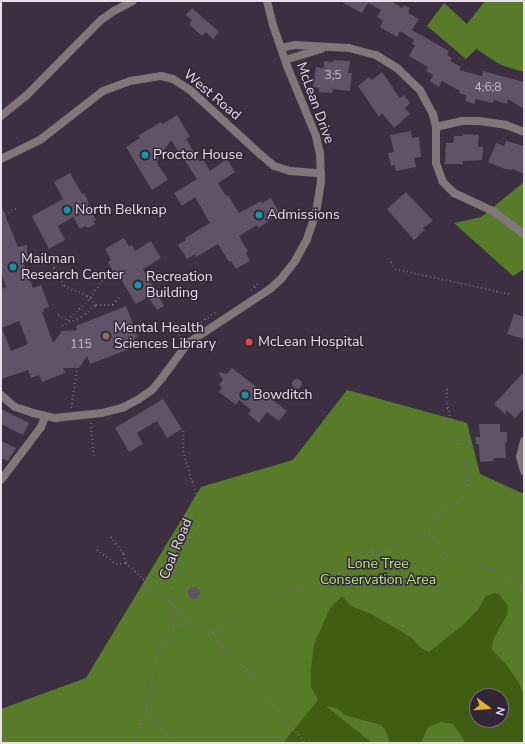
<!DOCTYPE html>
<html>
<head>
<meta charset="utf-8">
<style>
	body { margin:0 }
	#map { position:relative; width:525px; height:744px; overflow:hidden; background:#3b2f41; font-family:"Nunito Sans",sans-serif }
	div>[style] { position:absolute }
	.green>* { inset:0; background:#3f5e11 }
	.forest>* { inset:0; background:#587b2a }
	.building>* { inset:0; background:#615367 }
	.round { border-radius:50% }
	.path>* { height:1.5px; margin-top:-0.75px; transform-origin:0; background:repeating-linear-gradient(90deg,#736978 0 1px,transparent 0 4px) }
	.street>* { height:8px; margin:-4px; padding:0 4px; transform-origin:4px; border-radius:4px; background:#827678 }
	.dots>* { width:11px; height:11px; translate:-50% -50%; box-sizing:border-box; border:2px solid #312536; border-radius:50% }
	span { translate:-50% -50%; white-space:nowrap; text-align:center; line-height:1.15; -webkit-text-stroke:3px #312536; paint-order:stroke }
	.number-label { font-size:12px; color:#c6becb }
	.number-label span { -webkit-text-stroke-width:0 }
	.street-label { font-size:14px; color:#e8e1ec }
	.poi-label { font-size:14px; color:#e8e1ec }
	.left { translate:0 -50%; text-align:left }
	.park-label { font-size:14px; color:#b7e97d }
	.frame { position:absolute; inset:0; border:2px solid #e8e1ec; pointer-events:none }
	.north { position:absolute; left:469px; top:688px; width:40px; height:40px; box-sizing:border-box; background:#312536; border:1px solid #7a707f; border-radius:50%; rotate:106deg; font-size:11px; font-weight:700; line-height:16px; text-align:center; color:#e8e1ec }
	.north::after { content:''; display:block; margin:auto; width:14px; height:18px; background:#e2af34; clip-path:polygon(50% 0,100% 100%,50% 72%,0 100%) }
</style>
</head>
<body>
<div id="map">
	<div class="green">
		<div style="clip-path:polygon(evenodd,347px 390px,467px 423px,480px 474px,524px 494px,524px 743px,1px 743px,1px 709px,86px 678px,201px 487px,293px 460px,347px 390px,477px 696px,501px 696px,501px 720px,477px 720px,477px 696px)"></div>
	</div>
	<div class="forest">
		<div style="clip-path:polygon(485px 1px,524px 1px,524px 72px,501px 65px,476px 49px,466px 59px,427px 26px,444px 3px,467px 24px)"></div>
		<div style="clip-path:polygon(524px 182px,524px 269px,513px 276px,454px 223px,481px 217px)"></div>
		<div style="clip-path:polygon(347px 390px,467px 423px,480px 474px,524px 494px,524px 696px,519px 683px,506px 664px,491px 649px,494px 638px,507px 615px,508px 606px,499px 594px,494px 593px,486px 596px,479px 608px,464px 624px,429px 652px,421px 648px,411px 637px,371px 614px,351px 606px,342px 596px,330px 608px,314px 644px,311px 668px,311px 687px,318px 700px,283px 743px,1px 743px,1px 709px,86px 678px,201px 487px,293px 460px)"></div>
		<div style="clip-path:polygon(326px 706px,336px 708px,345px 715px,381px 725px,385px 729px,390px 743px,372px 743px)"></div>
		<div style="clip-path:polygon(441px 722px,453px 724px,464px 740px,464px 743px,421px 743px,428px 727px)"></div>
	</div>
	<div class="building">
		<div style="clip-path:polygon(340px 1px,391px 1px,402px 8px,404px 5px,410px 8px,408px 13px,419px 19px,412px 30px,449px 51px,447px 55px,452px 58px,450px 61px,461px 67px,459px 70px,482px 76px,483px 71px,524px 82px,524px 109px,508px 99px,507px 104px,494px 100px,493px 103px,476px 99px,474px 104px,465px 101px,466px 95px,459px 93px,460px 91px,442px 81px,439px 87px,430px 81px,433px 75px,426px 71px,428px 67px,409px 56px,415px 45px,412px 44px,414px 40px,400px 31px,397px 37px,380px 27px,383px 21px,377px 17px,381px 10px,368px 3px,362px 13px)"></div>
		<div style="clip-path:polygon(192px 8px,219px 32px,213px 39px,206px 32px,202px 36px,189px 24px,192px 20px,186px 15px)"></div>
		<div style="clip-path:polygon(334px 60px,350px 61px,348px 73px,352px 73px,350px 91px,333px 89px,332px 93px,319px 92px,319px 88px,313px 87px,316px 67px,324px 68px,324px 61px,333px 62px)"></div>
		<div style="clip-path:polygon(382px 72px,400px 98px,404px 95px,410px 103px,405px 108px,410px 114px,394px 128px,382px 113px,379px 117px,358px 86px,369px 77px,372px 80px)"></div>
		<div style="clip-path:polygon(177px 115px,190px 137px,186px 139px,200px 162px,203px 160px,210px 171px,227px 159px,235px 172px,218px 183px,226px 196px,228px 195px,239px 213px,261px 201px,262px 203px,271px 198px,279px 212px,271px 217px,272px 219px,258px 228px,257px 225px,239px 236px,248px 251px,246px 253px,250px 261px,236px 269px,231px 261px,229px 262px,218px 244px,196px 257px,195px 254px,187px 259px,178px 245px,186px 240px,185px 238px,210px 223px,195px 197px,182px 206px,174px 193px,197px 179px,171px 140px,165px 149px,160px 152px,157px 163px,168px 180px,152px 190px,126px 147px,140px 138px,138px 136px,161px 122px,163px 124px)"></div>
		<div style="clip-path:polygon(411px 131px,412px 138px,419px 137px,421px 157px,414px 158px,416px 167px,396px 171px,395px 165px,391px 166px,388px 153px,394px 152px,390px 135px)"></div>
		<div style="clip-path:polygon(463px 134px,479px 135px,478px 147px,483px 147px,482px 160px,463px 161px,463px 164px,445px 164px,446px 143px,453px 143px,454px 136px,463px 136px)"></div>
		<div style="clip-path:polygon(506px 141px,524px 146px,524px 174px,512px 169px,511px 170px,505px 169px,488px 162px,496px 143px,504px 146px)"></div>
		<div style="clip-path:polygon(70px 173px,82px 194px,84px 193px,89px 203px,87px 204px,96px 220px,93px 221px,95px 224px,88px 228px,85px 226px,80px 229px,73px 217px,58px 226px,65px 240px,49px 249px,32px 216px,63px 199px,54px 182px)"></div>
		<div style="clip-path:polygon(406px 192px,433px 221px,423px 228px,425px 230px,414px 240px,387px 209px)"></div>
		<div style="clip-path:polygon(evenodd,1px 205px,18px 247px,27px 245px,27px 255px,33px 259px,24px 264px,33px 288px,41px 285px,49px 307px,43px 309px,44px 312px,42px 312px,53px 343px,62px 331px,77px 330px,76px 326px,126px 306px,138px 337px,134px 338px,137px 346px,90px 364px,87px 356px,79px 368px,63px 368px,65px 373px,42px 382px,39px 375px,31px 378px,28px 370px,1px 379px,1px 289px,6px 287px,1px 272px,1px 205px,19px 321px,28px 344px,11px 351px,2px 328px,19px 321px)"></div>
		<div style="clip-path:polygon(124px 238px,129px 247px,132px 245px,135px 251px,151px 241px,161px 258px,143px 269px,164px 306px,157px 310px,148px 297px,136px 304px,116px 271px,114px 273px,108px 262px,111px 260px,105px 249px)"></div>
		<div style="clip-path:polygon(514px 314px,524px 317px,524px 339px,507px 334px)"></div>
		<div style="clip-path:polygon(232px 368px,287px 411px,279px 421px,267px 412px,259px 423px,248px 414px,251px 410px,239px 400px,236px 405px,219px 392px,222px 388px,219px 385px,223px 380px,218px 372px,227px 374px)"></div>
		<div style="clip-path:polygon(524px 372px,524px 409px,515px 418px,506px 410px,506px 415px,494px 404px)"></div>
		<div class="round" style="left:292px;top:379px;width:10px;height:10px"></div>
		<div style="clip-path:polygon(163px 399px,182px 429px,167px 438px,157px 421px,137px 433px,143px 444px,129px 452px,115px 428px)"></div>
		<div style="clip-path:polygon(1px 409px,29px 423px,23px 435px,1px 424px)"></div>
		<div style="clip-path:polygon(479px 424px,500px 424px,500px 432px,507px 432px,507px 442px,505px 442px,506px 458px,493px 458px,494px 461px,480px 462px,479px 444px,476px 444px,475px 437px,480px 437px)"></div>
		<div style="clip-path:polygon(1px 441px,16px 448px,8px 461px,1px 458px)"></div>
		<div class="round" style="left:188px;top:587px;width:12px;height:12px"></div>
	</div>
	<div class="path">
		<div style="left:1px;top:212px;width:4px;rotate:34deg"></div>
		<div style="left:4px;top:214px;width:16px;rotate:-22deg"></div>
		<div style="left:391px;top:262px;width:8px;rotate:60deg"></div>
		<div style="left:395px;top:269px;width:117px;rotate:12.4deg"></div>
		<div style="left:52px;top:264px;width:25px;rotate:61deg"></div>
		<div style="left:64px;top:286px;width:25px;rotate:23deg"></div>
		<div style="left:87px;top:296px;width:13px;rotate:45deg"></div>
		<div style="left:251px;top:290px;width:12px;rotate:-42deg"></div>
		<div style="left:58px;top:315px;width:15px;rotate:28deg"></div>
		<div style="left:67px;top:320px;width:28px;rotate:-42deg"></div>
		<div style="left:88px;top:301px;width:32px;rotate:-55deg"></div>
		<div style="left:201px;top:322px;width:17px;rotate:-33deg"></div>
		<div style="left:164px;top:323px;width:5px"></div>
		<div style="left:169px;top:323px;width:17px;rotate:50deg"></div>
		<div style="left:62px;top:326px;width:22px;rotate:-24deg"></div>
		<div style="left:82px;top:317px;width:18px;rotate:-41deg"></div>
		<div style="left:96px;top:305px;width:17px"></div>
		<div style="left:113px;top:305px;width:11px;rotate:-52deg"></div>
		<div style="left:71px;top:408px;width:40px;rotate:-81.5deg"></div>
		<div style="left:91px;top:423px;width:33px;rotate:85deg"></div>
		<div style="left:428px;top:534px;width:18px;rotate:-63deg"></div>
		<div style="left:436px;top:518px;width:11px;rotate:-49deg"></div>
		<div style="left:443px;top:510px;width:16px;rotate:-27deg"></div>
		<div style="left:457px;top:503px;width:12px;rotate:-48deg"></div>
		<div style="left:465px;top:494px;width:9px;rotate:-72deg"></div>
		<div style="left:468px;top:485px;width:10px;rotate:-90deg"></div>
		<div style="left:468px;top:475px;width:41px;rotate:-109.7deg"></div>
		<div style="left:454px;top:436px;width:35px;rotate:-103deg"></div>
		<div style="left:446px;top:402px;width:13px;rotate:-86deg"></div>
		<div style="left:111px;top:537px;width:21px;rotate:53deg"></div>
		<div style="left:124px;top:554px;width:9px;rotate:77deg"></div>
		<div style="left:126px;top:563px;width:23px;rotate:43deg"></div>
		<div style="left:143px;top:579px;width:20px;rotate:63deg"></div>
		<div style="left:152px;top:597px;width:17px;rotate:13deg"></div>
		<div style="left:169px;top:601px;width:26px;rotate:47deg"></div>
		<div style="left:97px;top:550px;width:24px;rotate:36deg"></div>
		<div style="left:116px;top:564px;width:10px;rotate:-6deg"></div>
		<div style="left:173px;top:629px;width:17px;rotate:-33deg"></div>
		<div style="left:187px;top:620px;width:29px;rotate:27deg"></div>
		<div style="left:213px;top:633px;width:28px;rotate:-35deg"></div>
		<div style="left:236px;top:617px;width:31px;rotate:-22deg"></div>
		<div style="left:265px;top:605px;width:23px;rotate:-34deg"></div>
		<div style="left:284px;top:592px;width:46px;rotate:-15.3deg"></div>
		<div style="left:328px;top:580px;width:13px;rotate:-32deg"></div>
		<div style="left:339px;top:573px;width:31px;rotate:-42deg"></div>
		<div style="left:362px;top:552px;width:10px;rotate:-11deg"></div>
		<div style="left:372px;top:550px;width:15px;rotate:8deg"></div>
		<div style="left:387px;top:552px;width:42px;rotate:-25.3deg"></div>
		<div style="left:425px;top:534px;width:8px;rotate:23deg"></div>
		<div style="left:432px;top:537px;width:25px;rotate:53deg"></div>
		<div style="left:447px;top:557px;width:7px;rotate:34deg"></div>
		<div style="left:453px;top:561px;width:42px;rotate:11deg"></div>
		<div style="left:494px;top:569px;width:21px;rotate:31deg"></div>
		<div style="left:512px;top:580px;width:16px;rotate:40deg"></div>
		<div style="left:213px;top:633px;width:14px;rotate:60deg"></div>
		<div style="left:220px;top:645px;width:45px;rotate:43.2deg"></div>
		<div style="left:253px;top:676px;width:42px;rotate:55.6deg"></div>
		<div style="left:277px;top:711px;width:43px;rotate:47.8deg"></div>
		<div style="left:146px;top:711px;width:44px;rotate:46.8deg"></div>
		<div style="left:1px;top:738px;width:9px;rotate:36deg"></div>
		<div style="left:132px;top:743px;width:35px;rotate:-66deg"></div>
		<div style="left:146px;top:711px;width:54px;rotate:-79.3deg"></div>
		<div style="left:156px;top:658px;width:34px;rotate:-60deg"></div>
		<div style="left:173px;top:629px;width:28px;rotate:-98deg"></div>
		<div style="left:169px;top:601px;width:13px;rotate:-81deg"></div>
		<div style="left:171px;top:588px;width:50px;rotate:-70.1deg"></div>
		<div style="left:188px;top:541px;width:14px;rotate:-54deg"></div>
		<div style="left:196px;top:530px;width:10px;rotate:-73deg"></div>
		<div style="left:199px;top:520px;width:18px;rotate:-93deg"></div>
		<div style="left:198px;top:502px;width:52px;rotate:-106.7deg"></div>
		<div style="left:183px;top:452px;width:23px;rotate:-90deg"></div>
	</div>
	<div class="street">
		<div style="left:281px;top:48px;width:14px;rotate:-12deg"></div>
		<div style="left:295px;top:45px;width:54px;rotate:3.2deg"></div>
		<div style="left:349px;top:48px;width:28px;rotate:15deg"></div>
		<div style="left:376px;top:55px;width:25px;rotate:32deg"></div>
		<div style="left:397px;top:68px;width:32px;rotate:44deg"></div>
		<div style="left:420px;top:90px;width:27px;rotate:62deg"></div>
		<div style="left:433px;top:114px;width:13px;rotate:77deg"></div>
		<div style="left:436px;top:127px;width:36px;rotate:90deg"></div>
		<div style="left:436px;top:163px;width:20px;rotate:70deg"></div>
		<div style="left:443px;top:182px;width:16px;rotate:45deg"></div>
		<div style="left:454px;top:193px;width:43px;rotate:24.8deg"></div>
		<div style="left:493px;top:211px;width:39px;rotate:37deg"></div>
		<div style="left:285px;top:60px;width:38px;rotate:-17deg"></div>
		<div style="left:1px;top:116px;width:32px;rotate:-39deg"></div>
		<div style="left:26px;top:96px;width:107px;rotate:-45.4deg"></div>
		<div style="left:101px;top:20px;width:16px;rotate:-35deg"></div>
		<div style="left:114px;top:11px;width:21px;rotate:-28deg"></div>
		<div style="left:436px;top:127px;width:27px;rotate:-13deg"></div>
		<div style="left:462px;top:121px;width:17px"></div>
		<div style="left:479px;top:121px;width:27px;rotate:8deg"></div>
		<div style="left:506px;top:125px;width:19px;rotate:21deg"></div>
		<div style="left:1px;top:159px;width:43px;rotate:-26deg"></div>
		<div style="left:40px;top:140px;width:80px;rotate:-37.9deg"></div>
		<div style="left:103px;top:91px;width:29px;rotate:-20deg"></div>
		<div style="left:130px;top:81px;width:31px;rotate:-9deg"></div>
		<div style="left:161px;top:76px;width:12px;rotate:14deg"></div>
		<div style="left:173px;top:79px;width:20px;rotate:33deg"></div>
		<div style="left:190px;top:90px;width:96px;rotate:42.5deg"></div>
		<div style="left:261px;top:155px;width:17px;rotate:40deg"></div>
		<div style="left:274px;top:166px;width:17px;rotate:17deg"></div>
		<div style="left:290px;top:171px;width:31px;rotate:4deg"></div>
		<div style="left:1px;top:395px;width:18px;rotate:41deg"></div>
		<div style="left:15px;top:407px;width:19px;rotate:18deg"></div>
		<div style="left:33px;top:413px;width:23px;rotate:13deg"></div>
		<div style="left:55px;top:418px;width:47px;rotate:-6.1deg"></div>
		<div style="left:102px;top:413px;width:23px;rotate:-15deg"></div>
		<div style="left:124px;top:407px;width:17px;rotate:-28deg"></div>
		<div style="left:139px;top:399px;width:16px;rotate:-35deg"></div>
		<div style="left:152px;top:390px;width:16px;rotate:-50deg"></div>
		<div style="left:162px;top:378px;width:44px;rotate:-53.4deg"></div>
		<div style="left:188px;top:343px;width:98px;rotate:-33.4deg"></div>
		<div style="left:270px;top:289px;width:15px;rotate:-42deg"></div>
		<div style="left:281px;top:279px;width:23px;rotate:-52deg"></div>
		<div style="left:295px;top:261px;width:25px;rotate:-61deg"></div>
		<div style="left:307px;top:239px;width:28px;rotate:-71deg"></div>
		<div style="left:316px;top:213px;width:32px;rotate:-81deg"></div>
		<div style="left:321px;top:181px;width:27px;rotate:-92deg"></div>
		<div style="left:320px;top:154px;width:18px;rotate:-103deg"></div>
		<div style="left:316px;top:136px;width:76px;rotate:-112.5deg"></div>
		<div style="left:287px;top:66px;width:43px;rotate:-108.9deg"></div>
		<div style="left:273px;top:25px;width:25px;rotate:-104deg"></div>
		<div style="left:524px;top:441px;width:16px;rotate:104deg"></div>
		<div style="left:520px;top:457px;width:15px;rotate:74deg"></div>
		<div style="left:1px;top:480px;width:66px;rotate:-53deg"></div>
		<div style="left:41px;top:427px;width:11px;rotate:-68deg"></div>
	</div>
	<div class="dots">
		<div style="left:145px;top:155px;background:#0f9aa8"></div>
		<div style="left:67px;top:210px;background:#0f9aa8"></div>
		<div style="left:259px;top:215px;background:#0f9aa8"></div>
		<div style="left:13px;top:267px;background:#0f9aa8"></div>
		<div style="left:138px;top:285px;background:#0f9aa8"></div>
		<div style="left:106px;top:336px;background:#8d6e63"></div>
		<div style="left:249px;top:342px;background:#e0444e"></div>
		<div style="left:245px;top:395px;background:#0f9aa8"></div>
	</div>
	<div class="number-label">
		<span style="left:333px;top:76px">3;5</span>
		<span style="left:488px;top:88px">4;6;8</span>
		<span style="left:81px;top:345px">115</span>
	</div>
	<div class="street-label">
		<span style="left:212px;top:95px;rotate:40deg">West Road</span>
		<span style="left:315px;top:103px;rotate:70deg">McLean Drive</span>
		<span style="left:176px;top:549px;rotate:-68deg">Coal Road</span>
	</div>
	<div class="poi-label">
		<span class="left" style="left:153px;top:155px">Proctor House</span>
		<span class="left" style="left:75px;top:210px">North Belknap</span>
		<span class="left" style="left:267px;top:215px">Admissions</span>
		<span class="left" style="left:21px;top:267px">Mailman<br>Research Center</span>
		<span class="left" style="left:146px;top:285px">Recreation<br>Building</span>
		<span class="left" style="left:114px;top:336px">Mental Health<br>Sciences Library</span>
		<span class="left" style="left:258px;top:342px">McLean Hospital</span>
		<span class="left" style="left:253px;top:395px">Bowditch</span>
	</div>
	<div class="park-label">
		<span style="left:378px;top:572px">Lone Tree<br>Conservation Area</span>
	</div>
	<div class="frame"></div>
	<div class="north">N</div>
</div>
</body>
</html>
